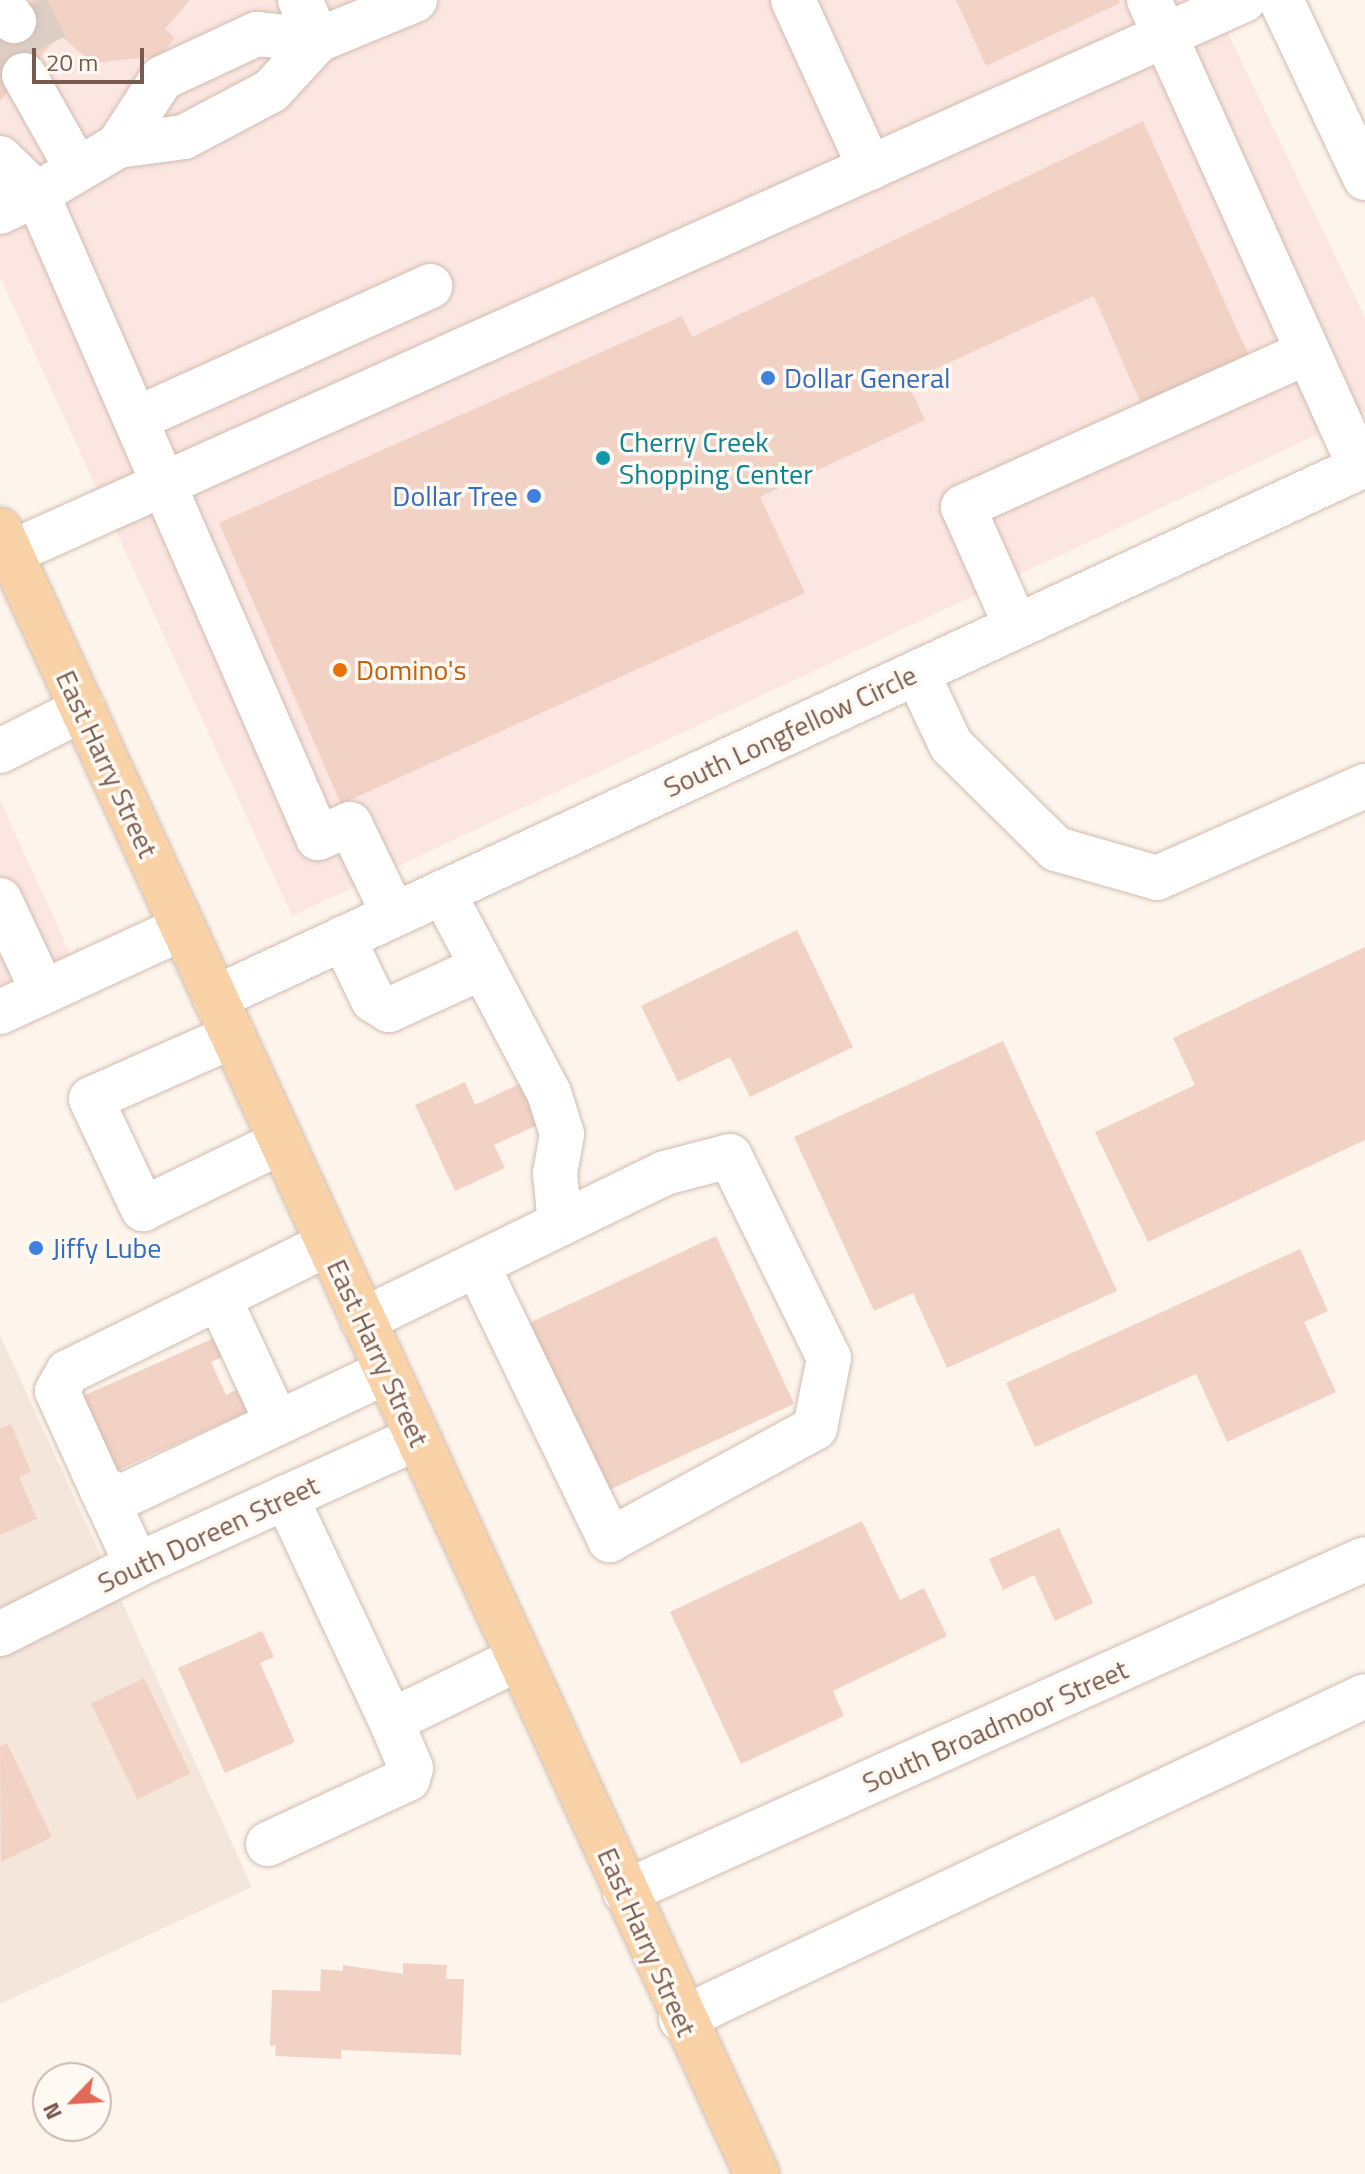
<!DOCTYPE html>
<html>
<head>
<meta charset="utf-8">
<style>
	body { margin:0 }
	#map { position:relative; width:1365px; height:2174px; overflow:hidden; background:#fdf5ec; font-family:"Titillium Web",sans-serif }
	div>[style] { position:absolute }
	.residential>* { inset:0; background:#f4e6db }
	.commercial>* { inset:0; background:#fce6e1 }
	.building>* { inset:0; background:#f2d2c4; transform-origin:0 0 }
	.minor-tunnel>* { height:44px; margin-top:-22px; transform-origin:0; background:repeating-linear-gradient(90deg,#dccec4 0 44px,transparent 0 66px) }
	.roads { filter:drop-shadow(0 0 2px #d0bcb1) drop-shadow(0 0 2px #d0bcb1) }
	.minor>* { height:44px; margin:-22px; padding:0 22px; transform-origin:22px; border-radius:22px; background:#fff }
	.major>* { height:44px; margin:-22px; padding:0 22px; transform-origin:22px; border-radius:22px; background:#f9d3a7 }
	.dots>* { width:22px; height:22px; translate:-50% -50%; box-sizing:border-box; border:4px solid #fff9f3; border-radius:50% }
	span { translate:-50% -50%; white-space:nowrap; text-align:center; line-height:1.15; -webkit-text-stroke:7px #fff9f3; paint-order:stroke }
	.shop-label { font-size:28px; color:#366cbe }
	.left { translate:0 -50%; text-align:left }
	.right { translate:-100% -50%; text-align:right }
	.culture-label { font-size:28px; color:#0d838f }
	.food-label { font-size:28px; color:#c56008 }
	.street-label { font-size:28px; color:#795a4e }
	.north { position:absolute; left:32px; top:2062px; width:80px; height:80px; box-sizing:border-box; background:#fff9f3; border:2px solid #c9b9b1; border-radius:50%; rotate:245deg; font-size:22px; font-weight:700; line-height:32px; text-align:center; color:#795a4e }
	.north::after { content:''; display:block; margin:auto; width:28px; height:36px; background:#e36855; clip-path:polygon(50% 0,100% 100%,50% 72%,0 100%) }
	.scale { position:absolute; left:32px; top:48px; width:112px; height:36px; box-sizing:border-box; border:4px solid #795a4e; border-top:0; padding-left:10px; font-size:24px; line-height:28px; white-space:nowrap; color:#795a4e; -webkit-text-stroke:6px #fff9f3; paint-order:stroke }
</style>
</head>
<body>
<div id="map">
	<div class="residential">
		<div style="clip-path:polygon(0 1335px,252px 1887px,0 2004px)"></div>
	</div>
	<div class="commercial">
		<div style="clip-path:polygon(0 0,1212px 0,1365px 318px,1365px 412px,292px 916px,0 277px)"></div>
		<div style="clip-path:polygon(0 800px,80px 975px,0 1012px)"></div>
	</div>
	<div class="building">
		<div style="clip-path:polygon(32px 0,190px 0,165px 29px,175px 38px,160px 56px,92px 63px,60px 35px,0 101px,0 38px)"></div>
		<div style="clip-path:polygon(956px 0,1118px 0,1120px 3px,986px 66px)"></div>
		<div style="clip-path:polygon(1143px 121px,1249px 356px,1141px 404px,1094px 296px,907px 382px,925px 420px,760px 497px,805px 593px,341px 804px,219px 523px,682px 316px,692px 337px)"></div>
		<div style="clip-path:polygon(797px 930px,853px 1047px,750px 1097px,730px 1057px,678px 1082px,641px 1006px)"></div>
		<div style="clip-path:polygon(1365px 947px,1365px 1140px,1148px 1242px,1095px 1132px,1195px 1085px,1173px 1038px)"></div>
		<div style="clip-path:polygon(1003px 1041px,1117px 1291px,947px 1368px,913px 1293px,874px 1311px,794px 1137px)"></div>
		<div style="clip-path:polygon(465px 1082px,475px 1105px,521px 1083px,540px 1124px,494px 1145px,505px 1168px,455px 1191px,415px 1105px)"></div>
		<div style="left:716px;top:1236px;width:185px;height:215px;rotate:65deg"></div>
		<div style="clip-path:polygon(1300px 1249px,1328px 1311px,1304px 1322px,1336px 1392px,1227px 1442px,1196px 1374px,1035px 1447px,1006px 1383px)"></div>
		<div style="clip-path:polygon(216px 1337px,224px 1356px,211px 1362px,226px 1395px,242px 1387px,252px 1410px,109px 1474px,76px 1399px)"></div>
		<div style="clip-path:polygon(11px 1424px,31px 1472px,19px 1477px,37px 1519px,0 1535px,0 1429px)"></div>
		<div style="clip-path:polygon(862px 1521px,900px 1600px,924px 1588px,947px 1636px,833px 1691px,844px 1716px,741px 1764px,670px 1612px)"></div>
		<div style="clip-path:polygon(1059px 1528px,1093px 1603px,1055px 1621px,1034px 1575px,1003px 1590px,989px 1559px)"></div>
		<div style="clip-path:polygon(262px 1631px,274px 1657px,260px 1663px,295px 1742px,225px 1773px,178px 1668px)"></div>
		<div style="left:144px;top:1678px;width:106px;height:59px;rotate:64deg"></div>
		<div style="clip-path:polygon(7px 1743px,52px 1837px,1px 1862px,0 1746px)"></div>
		<div style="clip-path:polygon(403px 1963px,447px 1965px,446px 1979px,464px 1979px,461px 2055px,341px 2050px,341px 2059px,275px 2056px,276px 2045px,270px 2046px,272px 1990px,320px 1991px,321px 1969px,343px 1971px,343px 1965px,403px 1974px)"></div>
	</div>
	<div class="minor-tunnel">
		<div style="left:26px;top:7px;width:47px;rotate:63.4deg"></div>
		<div style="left:2px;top:36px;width:45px;rotate:60.6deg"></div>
	</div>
	<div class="roads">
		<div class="minor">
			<div style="left:793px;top:0;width:185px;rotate:65.4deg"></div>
			<div style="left:1149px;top:0;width:512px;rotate:65.69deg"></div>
			<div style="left:1281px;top:0;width:197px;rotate:64.7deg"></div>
			<div style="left:0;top:3px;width:23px;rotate:52deg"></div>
			<div style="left:24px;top:75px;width:106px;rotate:60.5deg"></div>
			<div style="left:118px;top:146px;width:67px;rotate:-7.8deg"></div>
			<div style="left:184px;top:137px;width:98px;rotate:-27.9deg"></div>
			<div style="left:271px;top:91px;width:69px;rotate:-47.3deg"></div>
			<div style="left:318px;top:40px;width:44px;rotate:-114.2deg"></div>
			<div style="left:0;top:158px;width:52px;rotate:44.2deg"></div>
			<div style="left:37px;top:194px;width:41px;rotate:154.1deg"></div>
			<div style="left:136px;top:419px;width:323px;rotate:-24.3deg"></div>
			<div style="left:10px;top:553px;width:1352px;rotate:-24.14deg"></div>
			<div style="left:1016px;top:626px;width:130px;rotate:-114deg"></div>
			<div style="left:963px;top:507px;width:378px;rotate:-24.2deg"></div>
			<div style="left:917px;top:673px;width:80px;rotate:64.7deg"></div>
			<div style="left:951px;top:745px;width:148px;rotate:44.7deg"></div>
			<div style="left:1056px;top:849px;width:105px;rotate:16deg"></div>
			<div style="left:1157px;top:878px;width:227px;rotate:-23.9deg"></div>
			<div style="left:0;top:751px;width:93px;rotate:-26.8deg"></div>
			<div style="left:443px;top:892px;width:227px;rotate:62.2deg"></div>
			<div style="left:549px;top:1093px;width:43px;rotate:72.4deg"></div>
			<div style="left:562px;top:1134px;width:40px;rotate:100deg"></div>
			<div style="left:555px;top:1173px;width:51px;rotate:84.4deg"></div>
			<div style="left:0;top:900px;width:102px;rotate:64.9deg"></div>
			<div style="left:394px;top:915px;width:101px;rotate:-115.8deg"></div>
			<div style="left:350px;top:824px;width:35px;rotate:156deg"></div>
			<div style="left:318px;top:838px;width:703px;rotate:-113.57deg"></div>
			<div style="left:37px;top:194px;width:94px;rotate:-30.7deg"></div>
			<div style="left:118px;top:146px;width:81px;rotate:-57.1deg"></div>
			<div style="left:162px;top:78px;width:105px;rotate:-24.9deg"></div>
			<div style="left:257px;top:34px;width:61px;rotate:5.6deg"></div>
			<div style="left:318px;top:40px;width:105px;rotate:-22.4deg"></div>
			<div style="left:343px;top:938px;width:69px;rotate:64.2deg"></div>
			<div style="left:373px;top:1000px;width:19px;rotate:32deg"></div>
			<div style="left:389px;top:1010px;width:103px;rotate:-24.6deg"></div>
			<div style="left:215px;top:998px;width:1268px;rotate:-24.87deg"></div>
			<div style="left:0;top:1012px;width:201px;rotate:-24.7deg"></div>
			<div style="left:233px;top:1036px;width:155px;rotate:156.1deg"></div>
			<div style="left:91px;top:1099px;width:122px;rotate:64.7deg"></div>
			<div style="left:143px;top:1209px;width:153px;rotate:-25.9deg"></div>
			<div style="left:328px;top:1244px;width:290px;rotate:153.8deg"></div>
			<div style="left:68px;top:1372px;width:22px;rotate:120deg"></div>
			<div style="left:57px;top:1391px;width:107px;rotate:65.6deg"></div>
			<div style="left:101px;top:1488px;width:22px;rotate:24deg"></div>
			<div style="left:121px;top:1497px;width:293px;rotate:-25.3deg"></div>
			<div style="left:219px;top:1298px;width:136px;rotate:65.1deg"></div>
			<div style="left:363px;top:1320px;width:219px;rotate:-26deg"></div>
			<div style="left:560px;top:1224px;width:117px;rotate:-25.9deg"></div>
			<div style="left:665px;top:1173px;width:67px;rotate:-14.7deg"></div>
			<div style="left:730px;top:1156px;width:225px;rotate:63.9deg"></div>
			<div style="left:829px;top:1358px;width:71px;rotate:101.3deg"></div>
			<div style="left:815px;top:1428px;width:234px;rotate:151.4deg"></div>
			<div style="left:610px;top:1540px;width:305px;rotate:-115.8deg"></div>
			<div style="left:101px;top:1488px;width:85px;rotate:64.9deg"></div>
			<div style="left:286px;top:1497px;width:247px;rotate:64.9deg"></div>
			<div style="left:391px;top:1721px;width:141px;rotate:-26deg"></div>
			<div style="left:0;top:1634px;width:153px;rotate:-26.7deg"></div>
			<div style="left:137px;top:1565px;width:307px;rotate:-24.4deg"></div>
			<div style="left:268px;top:1844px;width:154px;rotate:-24.9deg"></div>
			<div style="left:408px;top:1779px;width:11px;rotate:-75deg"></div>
			<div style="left:411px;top:1768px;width:51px;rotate:-113.1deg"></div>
			<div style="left:625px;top:1892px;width:811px;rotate:-24.23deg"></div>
			<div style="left:681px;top:2019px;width:756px;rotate:-25.28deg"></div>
		</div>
		<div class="major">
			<div style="left:0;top:530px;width:1810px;rotate:65.28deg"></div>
		</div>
	</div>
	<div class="dots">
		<div style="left:768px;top:378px;background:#3f7fe0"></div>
		<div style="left:603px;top:458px;background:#0f9aa8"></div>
		<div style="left:534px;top:496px;background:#3f7fe0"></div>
		<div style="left:340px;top:670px;background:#e8710a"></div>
		<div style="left:36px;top:1248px;background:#3f7fe0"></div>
	</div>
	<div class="shop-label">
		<span class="left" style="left:784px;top:378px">Dollar General</span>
		<span class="right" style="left:518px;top:496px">Dollar Tree</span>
		<span class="left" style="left:52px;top:1248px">Jiffy Lube</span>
	</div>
	<div class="culture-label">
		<span class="left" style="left:619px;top:458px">Cherry Creek<br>Shopping Center</span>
	</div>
	<div class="food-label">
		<span class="left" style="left:356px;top:670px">Domino's</span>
	</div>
	<div class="street-label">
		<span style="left:790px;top:731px;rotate:-25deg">South Longfellow Circle</span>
		<span style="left:107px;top:764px;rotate:65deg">East Harry Street</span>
		<span style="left:378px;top:1353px;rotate:65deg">East Harry Street</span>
		<span style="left:208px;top:1534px;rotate:-25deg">South Doreen Street</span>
		<span style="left:995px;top:1726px;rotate:-24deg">South Broadmoor Street</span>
		<span style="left:647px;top:1942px;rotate:66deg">East Harry Street</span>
	</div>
	<div class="north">N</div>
	<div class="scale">20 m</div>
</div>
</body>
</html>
